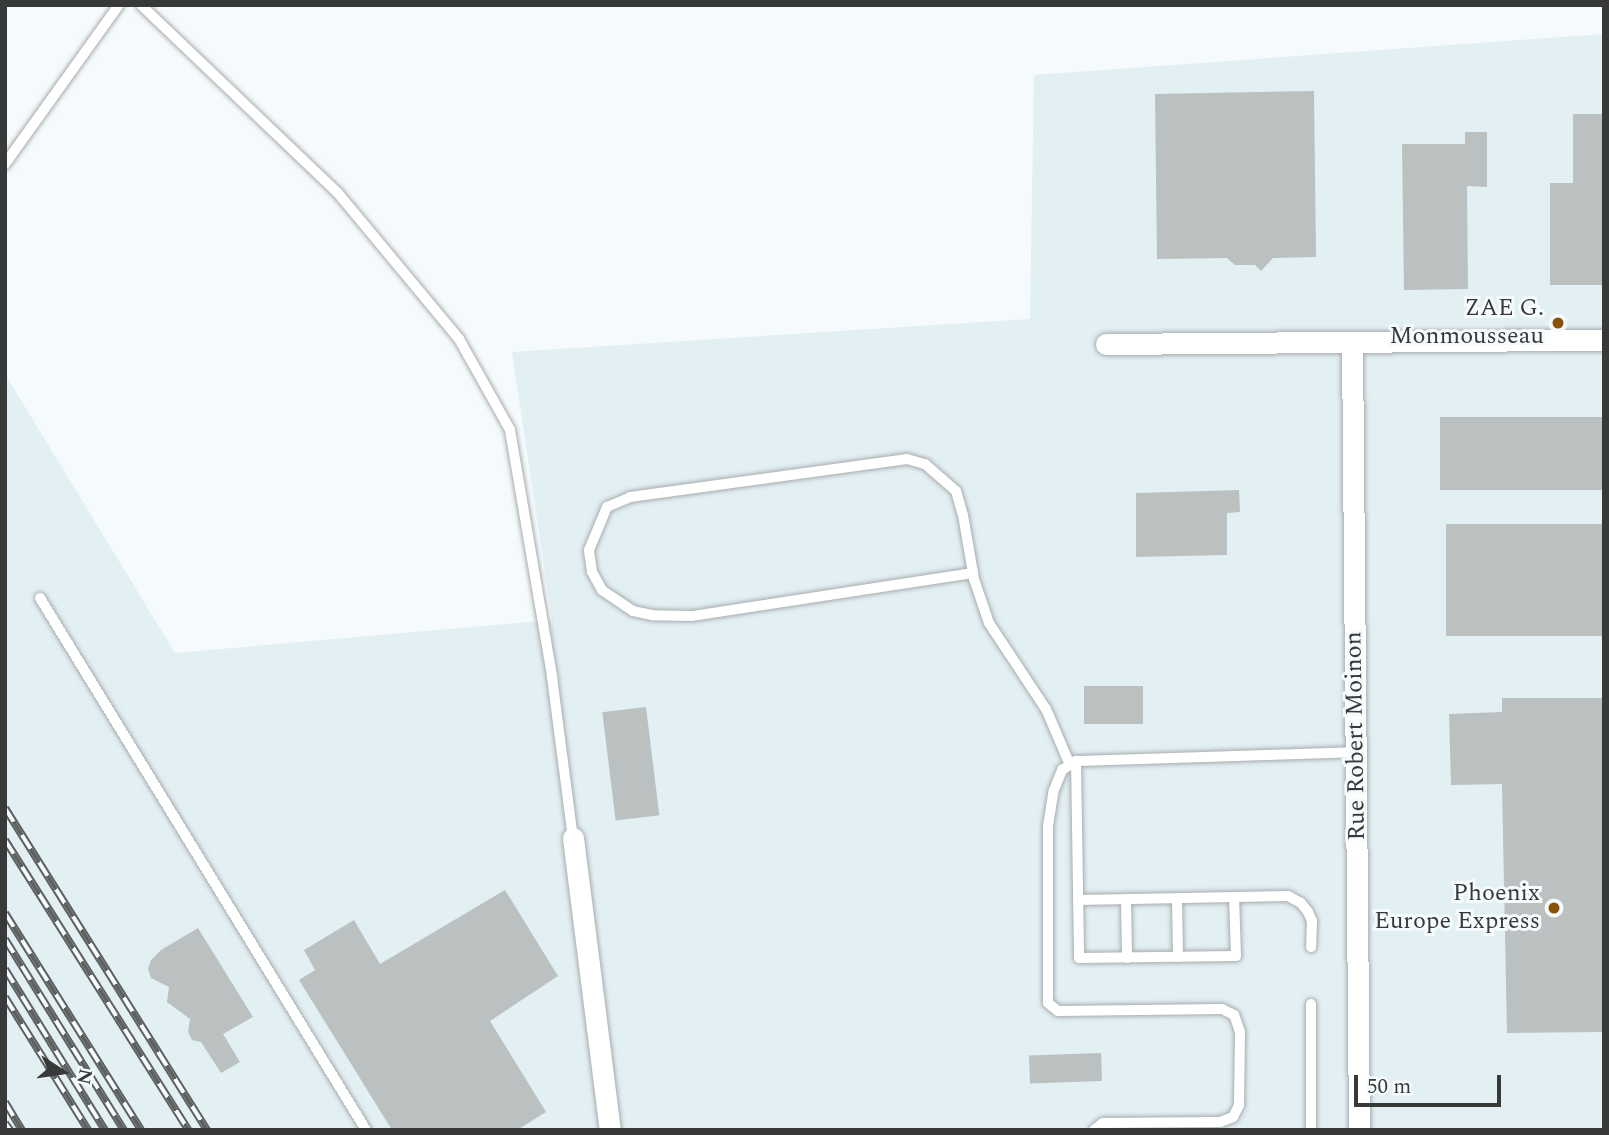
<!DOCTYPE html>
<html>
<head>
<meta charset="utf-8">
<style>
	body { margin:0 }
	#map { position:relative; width:1609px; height:1135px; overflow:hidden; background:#f5fafc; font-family:Spectral,serif }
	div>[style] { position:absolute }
	.built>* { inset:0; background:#e2eff3 }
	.building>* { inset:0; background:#bbc0c1; transform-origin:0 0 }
	.roads { filter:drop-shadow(0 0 2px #a8acae) drop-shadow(0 0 2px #a8acae) }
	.service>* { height:10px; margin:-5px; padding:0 5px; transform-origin:5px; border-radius:5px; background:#fff }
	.minor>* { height:21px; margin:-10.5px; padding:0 10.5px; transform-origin:10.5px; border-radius:10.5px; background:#fff }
	.rail>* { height:8px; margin-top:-4px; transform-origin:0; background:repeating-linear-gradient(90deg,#f5fafc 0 16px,#5e6161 0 32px); box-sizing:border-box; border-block:2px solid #5e6161 }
	.dots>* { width:19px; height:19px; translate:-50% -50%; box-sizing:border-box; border:4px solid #f5fafc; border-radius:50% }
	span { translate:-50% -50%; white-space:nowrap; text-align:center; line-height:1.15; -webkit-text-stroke:6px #f5fafc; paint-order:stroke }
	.poi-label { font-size:24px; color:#383a3a }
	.right { translate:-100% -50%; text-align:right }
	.street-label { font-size:24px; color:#383a3a }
	.frame { position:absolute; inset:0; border:7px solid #383a3a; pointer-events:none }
	.north { position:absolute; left:28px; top:1037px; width:70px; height:70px; -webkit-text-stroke:5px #f5fafc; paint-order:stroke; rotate:102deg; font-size:19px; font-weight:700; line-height:28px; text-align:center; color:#383a3a }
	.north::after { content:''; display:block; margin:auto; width:24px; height:32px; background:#383a3a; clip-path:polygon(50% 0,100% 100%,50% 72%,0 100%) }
	.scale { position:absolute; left:1354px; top:1075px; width:147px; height:32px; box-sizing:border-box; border:4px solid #383a3a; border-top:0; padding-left:9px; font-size:21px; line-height:24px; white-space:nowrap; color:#383a3a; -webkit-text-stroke:5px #f5fafc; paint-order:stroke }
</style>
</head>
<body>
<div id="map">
	<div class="built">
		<div style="clip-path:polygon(1604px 34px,1604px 1130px,5px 1130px,5px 374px,175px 653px,552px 620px,512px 352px,1030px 319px,1034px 75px)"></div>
	</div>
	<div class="building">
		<div style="clip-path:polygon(1314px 91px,1316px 257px,1273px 258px,1261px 271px,1255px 265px,1235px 265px,1227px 258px,1157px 259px,1155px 94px)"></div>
		<div style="clip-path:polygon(1573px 114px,1604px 114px,1604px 285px,1550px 285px,1550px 183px,1573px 183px)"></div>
		<div style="clip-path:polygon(1465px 132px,1487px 132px,1487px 187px,1467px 186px,1468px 289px,1404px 290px,1402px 144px,1465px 144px)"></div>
		<div style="left:1604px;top:417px;width:73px;height:164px;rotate:90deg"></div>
		<div style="clip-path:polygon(1239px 490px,1240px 512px,1227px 513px,1227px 555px,1136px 557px,1136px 493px)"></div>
		<div style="left:1604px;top:524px;width:112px;height:158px;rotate:90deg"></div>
		<div style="left:1084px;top:686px;width:59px;height:38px"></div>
		<div style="clip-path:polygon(1502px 698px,1604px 698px,1604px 1032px,1507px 1033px,1502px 784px,1451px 785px,1449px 714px,1502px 712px)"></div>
		<div style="left:646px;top:707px;width:109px;height:44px;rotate:83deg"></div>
		<div style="clip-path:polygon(505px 890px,558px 976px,490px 1021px,546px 1112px,517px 1130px,392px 1130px,299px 980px,315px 970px,304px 950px,354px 920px,380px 964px)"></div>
		<div style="clip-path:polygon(198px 928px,253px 1017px,223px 1034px,240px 1062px,221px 1073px,201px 1042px,192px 1040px,188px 1032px,190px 1019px,167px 1002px,169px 987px,151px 978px,148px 969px,151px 960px,161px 950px)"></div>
		<div style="left:1101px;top:1053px;width:28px;height:72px;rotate:88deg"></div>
	</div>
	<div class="roads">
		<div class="service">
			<div style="left:141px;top:5px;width:271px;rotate:43.7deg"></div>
			<div style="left:337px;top:192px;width:191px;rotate:50.3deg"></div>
			<div style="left:459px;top:339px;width:104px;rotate:60.7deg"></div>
			<div style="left:510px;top:430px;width:251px;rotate:80.3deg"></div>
			<div style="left:552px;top:677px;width:162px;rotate:82.6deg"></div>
			<div style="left:5px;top:164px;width:196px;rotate:-54.4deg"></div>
			<div style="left:973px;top:573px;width:285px;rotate:171.3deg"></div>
			<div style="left:691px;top:616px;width:39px;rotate:-179deg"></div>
			<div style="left:652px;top:615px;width:19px;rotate:-168deg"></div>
			<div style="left:633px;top:611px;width:37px;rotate:-146deg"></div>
			<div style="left:602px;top:590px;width:21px;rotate:-119deg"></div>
			<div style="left:592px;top:572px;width:22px;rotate:-98deg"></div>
			<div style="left:589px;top:550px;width:47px;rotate:-67.3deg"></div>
			<div style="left:607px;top:507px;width:25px;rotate:-23deg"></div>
			<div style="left:630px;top:497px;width:280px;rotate:-7.8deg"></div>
			<div style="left:907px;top:459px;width:19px;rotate:16deg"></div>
			<div style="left:925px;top:464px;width:41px;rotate:41.1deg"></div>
			<div style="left:956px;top:491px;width:25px;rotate:74deg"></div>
			<div style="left:963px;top:515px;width:59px;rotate:80.2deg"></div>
			<div style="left:973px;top:573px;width:6px;rotate:81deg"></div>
			<div style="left:974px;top:579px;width:46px;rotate:71.2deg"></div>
			<div style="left:989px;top:623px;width:103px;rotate:56.5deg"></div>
			<div style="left:1046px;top:709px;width:61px;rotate:66.8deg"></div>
			<div style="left:40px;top:598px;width:624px;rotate:58.5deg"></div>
			<div style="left:1076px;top:761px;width:197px;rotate:89.1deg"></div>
			<div style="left:1079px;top:958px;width:157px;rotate:-0.7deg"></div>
			<div style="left:1236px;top:956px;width:59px;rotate:-91.9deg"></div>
			<div style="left:1177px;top:898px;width:59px;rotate:89deg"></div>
			<div style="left:1126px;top:899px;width:59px;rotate:89deg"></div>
			<div style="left:1078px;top:900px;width:210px;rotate:-1.1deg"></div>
			<div style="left:1288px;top:896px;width:15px;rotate:28deg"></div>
			<div style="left:1301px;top:903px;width:11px;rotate:52deg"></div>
			<div style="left:1308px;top:912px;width:10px;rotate:66deg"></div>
			<div style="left:1312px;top:921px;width:26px;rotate:92deg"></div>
			<div style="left:1094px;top:1130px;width:11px;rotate:-38deg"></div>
			<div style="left:1103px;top:1123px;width:117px;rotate:-0.5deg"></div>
			<div style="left:1220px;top:1122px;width:14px;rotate:-21deg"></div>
			<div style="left:1233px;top:1117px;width:13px;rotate:-63deg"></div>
			<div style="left:1239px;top:1105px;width:73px;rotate:-89.2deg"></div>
			<div style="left:1240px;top:1032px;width:18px;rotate:-109deg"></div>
			<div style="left:1234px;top:1015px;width:13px;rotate:-153deg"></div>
			<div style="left:1222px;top:1009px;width:164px;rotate:179.3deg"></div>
			<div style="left:1058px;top:1011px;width:13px;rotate:-141deg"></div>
			<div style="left:1048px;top:1003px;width:177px;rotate:-90deg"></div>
			<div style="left:1048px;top:826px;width:36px;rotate:-81deg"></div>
			<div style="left:1054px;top:790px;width:22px;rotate:-68deg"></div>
			<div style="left:1062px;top:770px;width:17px;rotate:-33deg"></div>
			<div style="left:1076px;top:761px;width:280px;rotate:-1.8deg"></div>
			<div style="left:1311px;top:1130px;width:126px;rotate:-90deg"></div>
		</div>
		<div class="minor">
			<div style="left:1352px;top:342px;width:788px;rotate:89.49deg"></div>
			<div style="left:1106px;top:344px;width:498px;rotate:-0.5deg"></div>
			<div style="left:573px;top:838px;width:294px;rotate:82.8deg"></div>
		</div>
	</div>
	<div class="rail">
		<div style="left:5px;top:808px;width:380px;rotate:57.9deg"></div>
		<div style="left:5px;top:840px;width:343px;rotate:57.7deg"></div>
		<div style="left:5px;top:913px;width:256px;rotate:57.9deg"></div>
		<div style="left:5px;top:939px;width:225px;rotate:58.1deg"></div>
		<div style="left:5px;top:969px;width:190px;rotate:58.2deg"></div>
		<div style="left:5px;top:997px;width:157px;rotate:58deg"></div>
		<div style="left:5px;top:1102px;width:33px;rotate:59deg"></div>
		<div style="left:5px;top:1123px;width:9px;rotate:54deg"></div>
	</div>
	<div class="dots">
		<div style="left:1558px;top:323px;background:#8a5206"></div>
		<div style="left:1554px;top:908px;background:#8a5206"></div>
	</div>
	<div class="poi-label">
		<span class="right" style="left:1544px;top:323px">ZAE G.<br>Monmousseau</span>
		<span class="right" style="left:1540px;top:908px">Phoenix<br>Europe Express</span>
	</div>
	<div class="street-label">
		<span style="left:1356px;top:736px;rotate:-91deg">Rue Robert Moinon</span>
	</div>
	<div class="frame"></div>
	<div class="north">N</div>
	<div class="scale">50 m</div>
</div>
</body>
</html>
